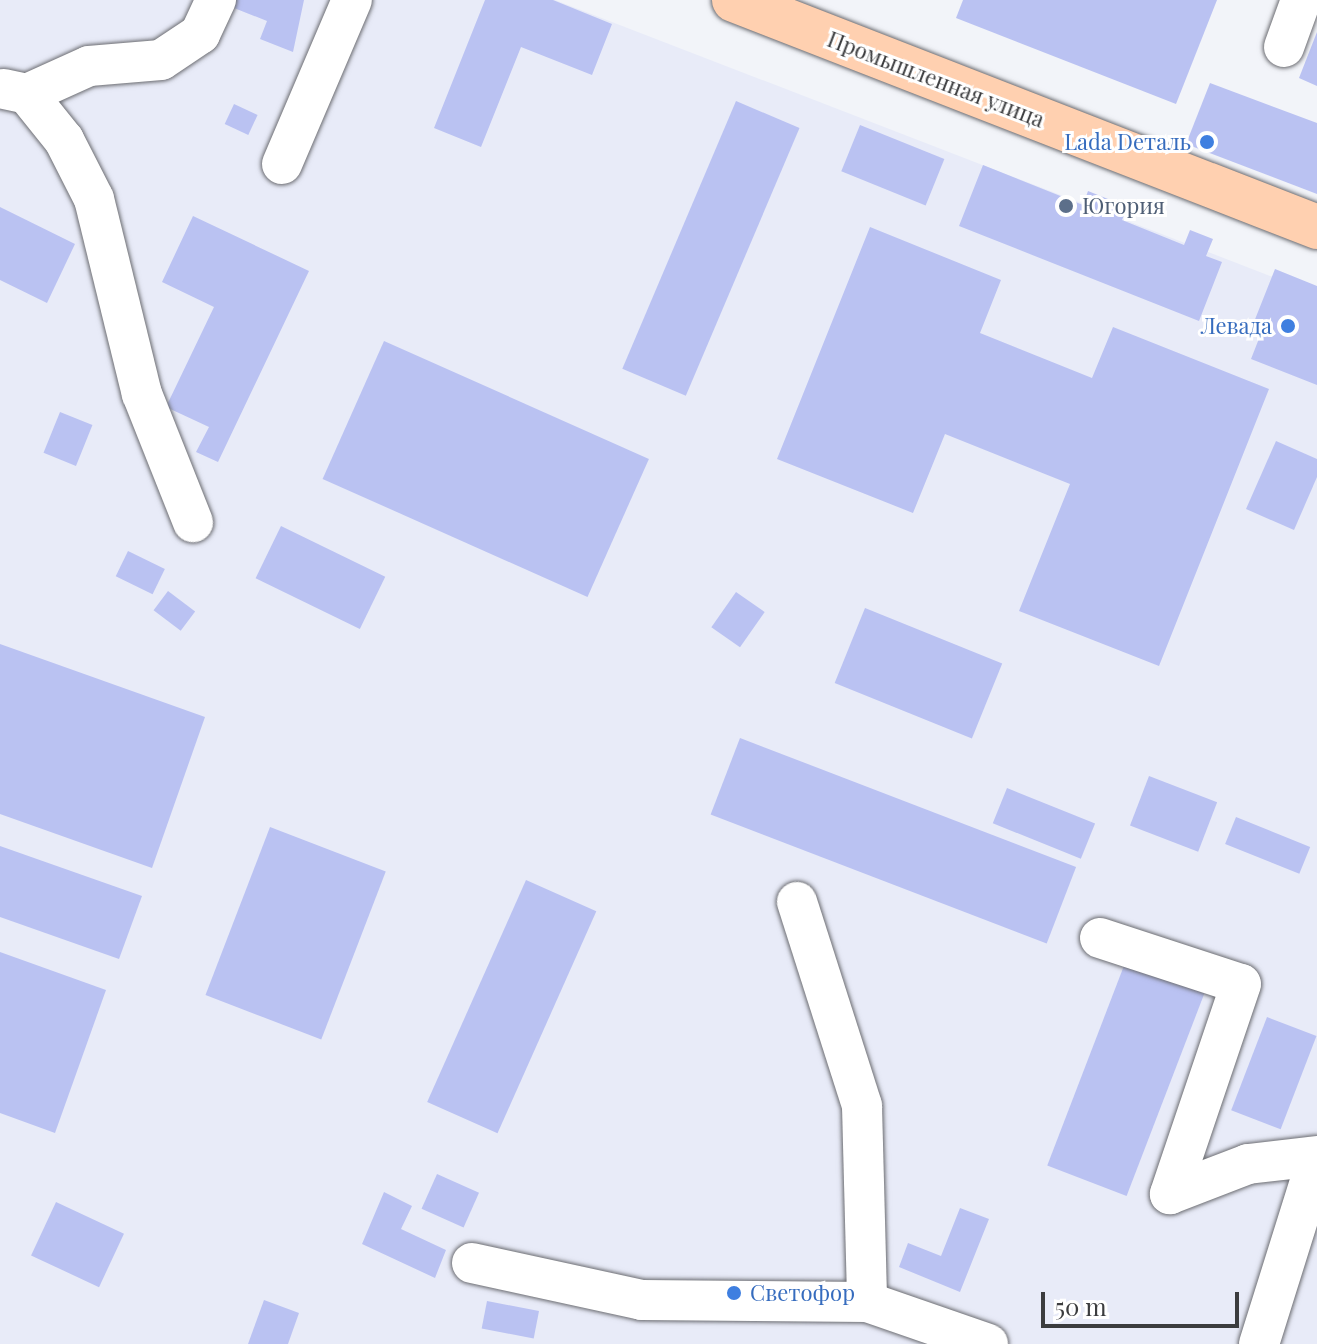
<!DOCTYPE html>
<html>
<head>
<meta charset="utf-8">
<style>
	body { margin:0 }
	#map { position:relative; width:1317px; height:1344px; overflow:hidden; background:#f2f4f9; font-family:"Playfair Display",serif }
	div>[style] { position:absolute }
	.built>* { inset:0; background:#e8ebf8 }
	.building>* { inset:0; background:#bac2f2; transform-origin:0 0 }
	.roads { filter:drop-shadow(0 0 2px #6c6d72) drop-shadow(0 0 2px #6c6d72) }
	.minor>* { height:40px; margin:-20px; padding:0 20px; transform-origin:20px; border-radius:20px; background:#fff }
	.major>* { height:44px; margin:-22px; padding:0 22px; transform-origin:22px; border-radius:22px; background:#ffd0b0 }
	.dots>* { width:22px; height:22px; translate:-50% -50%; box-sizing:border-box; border:4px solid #fff; border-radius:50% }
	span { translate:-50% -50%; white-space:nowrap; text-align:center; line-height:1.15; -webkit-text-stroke:6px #fff; paint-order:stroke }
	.street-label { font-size:22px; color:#3b3c3e }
	.shop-label { font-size:22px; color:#366cbe }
	.right { translate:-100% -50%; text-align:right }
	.left { translate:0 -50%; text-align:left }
	.service-label { font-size:22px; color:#4e5e75 }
	.scale { position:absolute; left:1041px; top:1292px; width:198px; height:36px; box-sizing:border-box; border:4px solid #3b3c3e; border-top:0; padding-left:10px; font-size:24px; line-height:28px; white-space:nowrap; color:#3b3c3e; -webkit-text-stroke:6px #fff; paint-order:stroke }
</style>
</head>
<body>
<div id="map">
	<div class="built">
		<div style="clip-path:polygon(0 0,555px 0,1317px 294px,1317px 1344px,0 1344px)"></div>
	</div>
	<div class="building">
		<div style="clip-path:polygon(214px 0,304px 0,293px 52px,260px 39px,267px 21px)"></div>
		<div style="clip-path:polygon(485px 0,553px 0,612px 24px,592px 75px,521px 47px,481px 147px,434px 128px)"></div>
		<div style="clip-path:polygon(963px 0,1217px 0,1176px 104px,956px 18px)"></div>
		<div style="clip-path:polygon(1317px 32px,1317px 86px,1299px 78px)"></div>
		<div style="clip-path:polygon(1210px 83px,1317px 123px,1317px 194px,1186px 144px)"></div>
		<div style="left:736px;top:101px;width:69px;height:291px;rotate:23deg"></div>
		<div style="left:234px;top:104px;width:26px;height:22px;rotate:25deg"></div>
		<div style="left:860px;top:125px;width:91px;height:50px;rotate:22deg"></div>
		<div style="clip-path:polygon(983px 165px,1083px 205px,1088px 191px,1128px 207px,1122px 220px,1184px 245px,1190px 230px,1213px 239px,1206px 256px,1222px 262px,1199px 321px,959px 226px)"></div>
		<div style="clip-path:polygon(0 207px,75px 244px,47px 303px,0 280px)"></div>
		<div style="clip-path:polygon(193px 216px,309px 271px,218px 462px,196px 452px,209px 427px,166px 407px,214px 307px,162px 282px)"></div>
		<div style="clip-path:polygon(870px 227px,1001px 280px,980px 333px,1092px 378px,1113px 327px,1269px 389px,1159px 666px,1019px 611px,1070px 484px,945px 434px,913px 513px,777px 459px)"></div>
		<div style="clip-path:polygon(1275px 269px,1317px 286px,1317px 385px,1251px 359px,1260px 336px,1250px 332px)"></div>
		<div style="left:384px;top:341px;width:290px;height:151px;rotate:24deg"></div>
		<div style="left:60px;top:412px;width:35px;height:44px;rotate:22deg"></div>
		<div style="clip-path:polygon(1276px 441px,1317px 459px,1317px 477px,1294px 530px,1246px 509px)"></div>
		<div style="left:281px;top:526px;width:116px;height:58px;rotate:26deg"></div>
		<div style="left:128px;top:551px;width:41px;height:28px;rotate:26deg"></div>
		<div style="left:168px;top:591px;width:34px;height:24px;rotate:37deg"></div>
		<div style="left:736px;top:592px;width:35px;height:43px;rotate:35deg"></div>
		<div style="left:865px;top:608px;width:148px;height:81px;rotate:22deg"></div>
		<div style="clip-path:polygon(0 644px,205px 717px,152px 868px,0 814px)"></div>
		<div style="left:740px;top:738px;width:360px;height:82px;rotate:21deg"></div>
		<div style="left:1149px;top:776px;width:73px;height:53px;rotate:21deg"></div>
		<div style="left:1007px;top:788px;width:95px;height:38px;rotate:22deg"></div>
		<div style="left:1236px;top:817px;width:80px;height:29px;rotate:22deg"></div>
		<div style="left:270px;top:827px;width:124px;height:180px;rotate:21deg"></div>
		<div style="clip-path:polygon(0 846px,142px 896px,119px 959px,0 917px)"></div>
		<div style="left:526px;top:880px;width:77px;height:243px;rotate:24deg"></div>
		<div style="clip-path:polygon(0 952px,106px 990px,55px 1133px,0 1113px)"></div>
		<div style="left:1125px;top:963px;width:85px;height:217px;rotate:21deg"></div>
		<div style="left:1267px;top:1017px;width:53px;height:100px;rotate:21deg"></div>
		<div style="left:437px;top:1174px;width:46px;height:38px;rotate:24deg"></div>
		<div style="clip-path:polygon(384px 1192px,412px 1206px,401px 1229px,446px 1250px,435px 1278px,362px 1244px)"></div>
		<div style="left:56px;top:1202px;width:75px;height:59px;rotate:25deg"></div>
		<div style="clip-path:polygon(960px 1208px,989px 1219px,960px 1292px,899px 1267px,908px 1243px,941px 1256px)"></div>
		<div style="clip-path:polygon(264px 1300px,299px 1313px,288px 1344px,248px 1344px)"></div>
		<div style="left:487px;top:1301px;width:53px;height:28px;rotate:11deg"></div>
	</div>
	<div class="roads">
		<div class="minor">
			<div style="left:1284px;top:47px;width:50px;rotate:-70.1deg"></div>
			<div style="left:4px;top:89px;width:24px;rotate:12deg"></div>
			<div style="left:27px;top:94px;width:68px;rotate:-24.3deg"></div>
			<div style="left:89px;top:66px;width:72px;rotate:-4.8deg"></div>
			<div style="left:161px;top:60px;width:47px;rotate:-33.7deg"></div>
			<div style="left:200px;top:34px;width:38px;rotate:-65deg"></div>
			<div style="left:27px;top:94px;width:59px;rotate:51.2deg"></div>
			<div style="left:64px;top:140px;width:66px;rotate:63deg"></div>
			<div style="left:94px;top:199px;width:201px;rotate:76.2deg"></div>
			<div style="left:142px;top:394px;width:138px;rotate:68.3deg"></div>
			<div style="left:282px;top:164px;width:178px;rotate:-66.9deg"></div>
			<div style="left:797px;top:902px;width:214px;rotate:72.3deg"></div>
			<div style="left:862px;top:1106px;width:196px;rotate:88.5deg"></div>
			<div style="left:867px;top:1302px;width:128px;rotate:19.1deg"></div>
			<div style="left:1100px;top:938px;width:148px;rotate:18.1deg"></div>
			<div style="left:1241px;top:984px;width:222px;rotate:108.7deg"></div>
			<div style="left:1170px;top:1194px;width:84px;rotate:-21deg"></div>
			<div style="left:1248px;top:1164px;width:69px;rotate:-6.6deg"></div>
			<div style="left:472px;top:1263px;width:174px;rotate:12.3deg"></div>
			<div style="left:642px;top:1300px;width:225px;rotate:0.5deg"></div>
			<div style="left:1259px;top:1344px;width:194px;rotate:-72.6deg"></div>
		</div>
		<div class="major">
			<div style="left:734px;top:0;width:626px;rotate:21.27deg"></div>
		</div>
	</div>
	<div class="dots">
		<div style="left:1207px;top:142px;background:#3f7fe0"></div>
		<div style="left:1066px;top:206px;background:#5c6f8a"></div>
		<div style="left:1288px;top:326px;background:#3f7fe0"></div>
		<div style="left:734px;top:1293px;background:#3f7fe0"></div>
	</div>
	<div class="street-label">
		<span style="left:936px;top:79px;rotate:21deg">Промышленная улица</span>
	</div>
	<div class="shop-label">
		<span class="right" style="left:1191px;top:142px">Lada Dеталь</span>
		<span class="right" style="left:1272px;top:326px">Левада</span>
		<span class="left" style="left:750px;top:1293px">Светофор</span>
	</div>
	<div class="service-label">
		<span class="left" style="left:1082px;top:206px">Югория</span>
	</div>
	<div class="scale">50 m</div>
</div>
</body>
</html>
